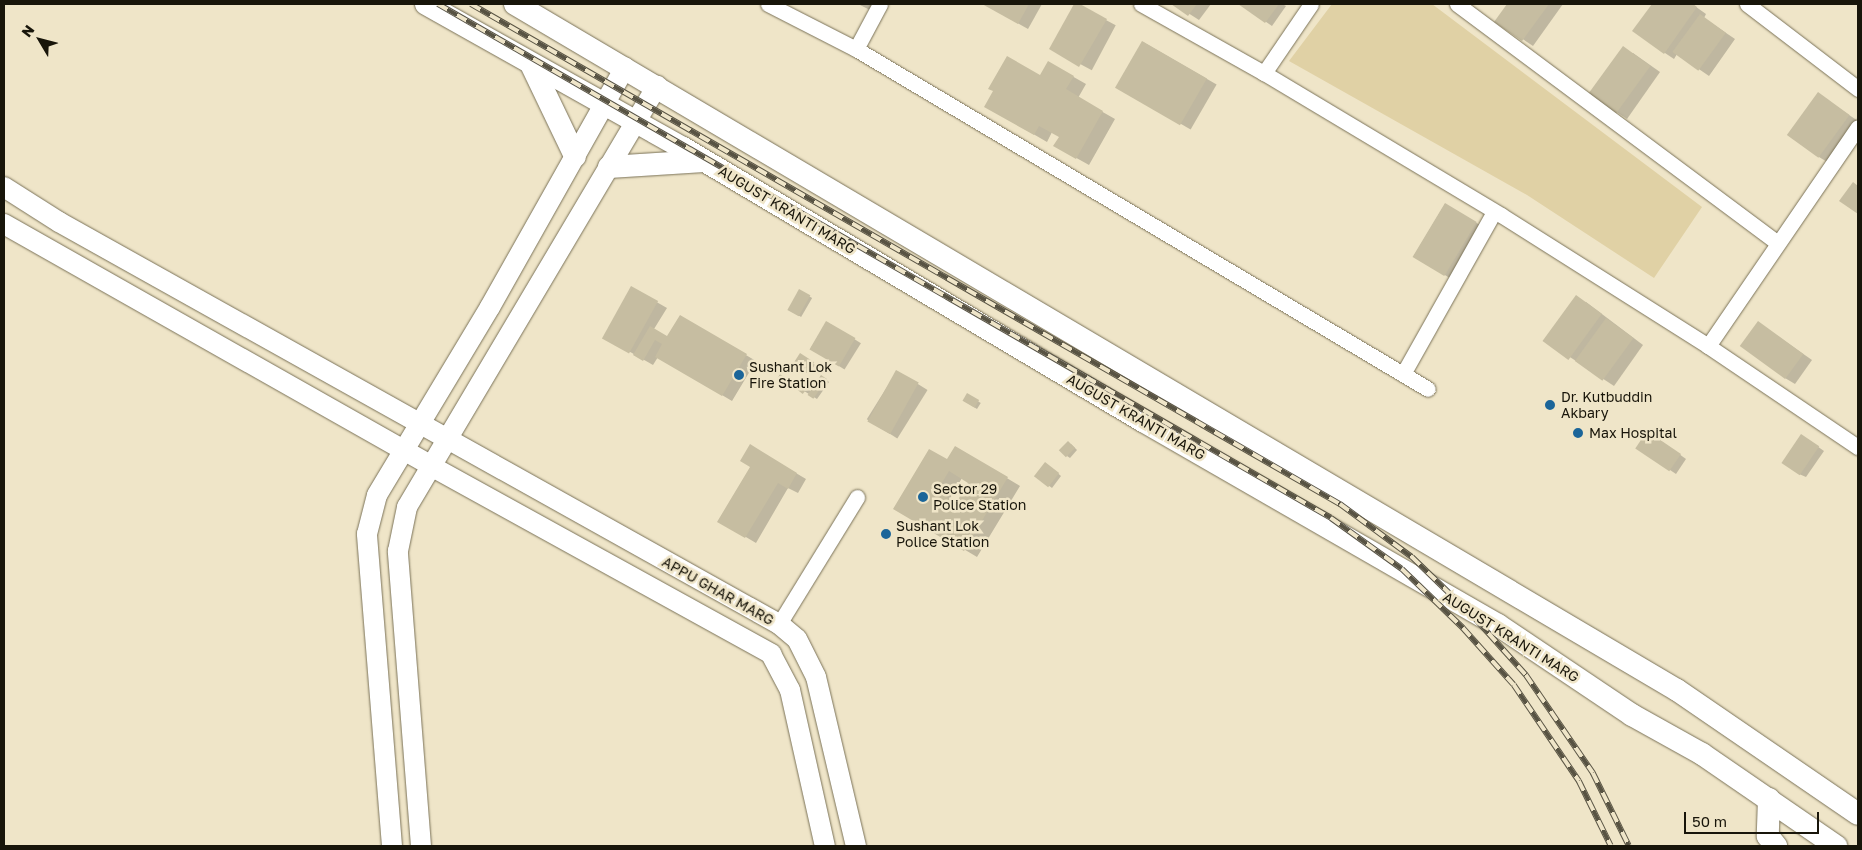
<!DOCTYPE html>
<html>
<head>
<meta charset="utf-8">
<style>
	body { margin:0 }
	#map { position:relative; width:1862px; height:850px; overflow:hidden; background:#efe5c8; font-family:"Golos Text",sans-serif }
	div>[style] { position:absolute }
	.green>* { inset:0; background:#e0d1a5 }
	.shadow>* { inset:0; background:#0003; transform-origin:0 0 }
	.building>* { inset:0; background:#c6bda1; transform-origin:0 0 }
	.roads { filter:drop-shadow(0 0 1px #7a7258) drop-shadow(0 0 1px #7a7258) }
	.minor>* { height:15px; margin:-7.5px; padding:0 7.5px; transform-origin:7.5px; border-radius:7.5px; background:#fff }
	.tertiary>* { height:20px; margin:-10px; padding:0 10px; transform-origin:10px; border-radius:10px; background:#fff }
	.secondary>* { height:22px; margin:-11px; padding:0 11px; transform-origin:11px; border-radius:11px; background:#fff }
	.rail>* { height:5.5px; margin-top:-2.75px; transform-origin:0; background:repeating-linear-gradient(90deg,#efe5c8 0 11px,#585343 0 22px); box-sizing:border-box; border-block:1px solid #585343 }
	.dots>* { width:14px; height:14px; translate:-50% -50%; box-sizing:border-box; border:2px solid #efe5c8; border-radius:50% }
	span { translate:-50% -50%; white-space:nowrap; text-align:center; line-height:1.15; -webkit-text-stroke:5px #efe5c8; paint-order:stroke }
	.street-label { font-size:14px; color:#18150a }
	.poi-label { font-size:14px; color:#18150a }
	.left { translate:0 -50%; text-align:left }
	.frame { position:absolute; inset:0; border:5px solid #18150a; pointer-events:none }
	.north { position:absolute; left:15px; top:15px; width:50px; height:50px; -webkit-text-stroke:4px #efe5c8; paint-order:stroke; rotate:307deg; font-size:14px; font-weight:700; line-height:20px; text-align:center; color:#18150a }
	.north::after { content:''; display:block; margin:auto; width:18px; height:22px; background:#18150a; clip-path:polygon(50% 0,100% 100%,50% 72%,0 100%) }
	.scale { position:absolute; left:1684px; top:812px; width:135px; height:22px; box-sizing:border-box; border:2px solid #18150a; border-top:0; padding-left:6px; font-size:15px; line-height:18px; white-space:nowrap; color:#18150a; -webkit-text-stroke:4px #efe5c8; paint-order:stroke }
</style>
</head>
<body>
<div id="map">
	<div class="green">
		<div style="clip-path:polygon(1332px 4px,1432px 4px,1702px 207px,1654px 278px,1527px 195px,1289px 61px)"></div>
	</div>
	<div class="shadow">
		<div style="clip-path:polygon(858px 4px,874px 4px,870px 10px)"></div>
		<div style="clip-path:polygon(984px 4px,1042px 4px,1028px 29px)"></div>
		<div style="left:1076px;top:4px;width:45px;height:51px;rotate:28deg"></div>
		<div style="clip-path:polygon(1174px 4px,1211px 4px,1199px 20px)"></div>
		<div style="clip-path:polygon(1240px 4px,1282px 4px,1286px 6px,1272px 26px)"></div>
		<div style="clip-path:polygon(1508px 4px,1563px 4px,1533px 46px,1496px 21px)"></div>
		<div style="clip-path:polygon(1653px 4px,1692px 4px,1706px 14px,1704px 18px,1735px 39px,1709px 76px,1677px 54px,1674px 59px,1665px 53px,1634px 31px)"></div>
		<div style="left:1143px;top:42px;width:85px;height:52px;rotate:30deg"></div>
		<div style="clip-path:polygon(1633px 53px,1660px 72px,1627px 119px,1590px 94px)"></div>
		<div style="clip-path:polygon(1049px 63px,1086px 84px,1078px 98px,1115px 119px,1089px 165px,1055px 146px,1060px 137px,1052px 132px,1047px 142px,985px 106px,1041px 77px)"></div>
		<div style="clip-path:polygon(1827px 100px,1858px 121px,1829px 163px,1819px 157px)"></div>
		<div style="left:1445px;top:204px;width:48px;height:61px;rotate:31deg"></div>
		<div style="clip-path:polygon(632px 288px,667px 308px,654px 329px,667px 338px,680px 316px,756px 361px,732px 401px,658px 357px,653px 365px,604px 337px)"></div>
		<div style="left:800px;top:291px;width:14px;height:22px;rotate:30deg"></div>
		<div style="clip-path:polygon(1586px 302px,1643px 345px,1614px 386px,1544px 340px)"></div>
		<div style="left:827px;top:322px;width:40px;height:31px;rotate:32deg"></div>
		<div style="clip-path:polygon(1759px 323px,1812px 360px,1795px 384px,1785px 378px)"></div>
		<div style="clip-path:polygon(802px 356px,815px 365px,809px 373px,794px 363px)"></div>
		<div style="left:897px;top:371px;width:36px;height:57px;rotate:32deg"></div>
		<div style="clip-path:polygon(824px 378px,829px 382px,817px 399px,796px 386px,802px 384px,811px 391px)"></div>
		<div style="left:968px;top:395px;width:15px;height:7px;rotate:32deg"></div>
		<div style="clip-path:polygon(1654px 436px,1686px 459px,1676px 474px,1670px 470px)"></div>
		<div style="clip-path:polygon(1807px 439px,1824px 451px,1806px 477px,1799px 474px)"></div>
		<div style="clip-path:polygon(1071px 444px,1077px 450px,1070px 458px,1067px 456px)"></div>
		<div style="clip-path:polygon(750px 446px,806px 479px,798px 493px,788px 488px,756px 543px,719px 521px,752px 466px)"></div>
		<div style="clip-path:polygon(evenodd,955px 447px,1020px 486px,977px 557px,895px 508px,947px 461px,955px 447px,962px 478px,970px 483px,956px 504px,949px 500px,962px 478px)"></div>
		<div style="clip-path:polygon(1048px 465px,1061px 476px,1052px 488px,1036px 476px)"></div>
	</div>
	<div class="building">
		<div style="clip-path:polygon(982px 4px,1029px 4px,1018px 24px)"></div>
		<div style="clip-path:polygon(1074px 4px,1080px 4px,1107px 19px,1079px 67px,1049px 49px)"></div>
		<div style="clip-path:polygon(1171px 4px,1197px 4px,1188px 16px)"></div>
		<div style="clip-path:polygon(1238px 4px,1279px 4px,1265px 23px)"></div>
		<div style="clip-path:polygon(1507px 4px,1549px 4px,1522px 41px,1494px 22px)"></div>
		<div style="clip-path:polygon(1652px 4px,1693px 4px,1697px 7px,1664px 54px,1632px 31px)"></div>
		<div style="left:1700px;top:14px;width:32px;height:47px;rotate:36deg"></div>
		<div style="left:1142px;top:41px;width:75px;height:54px;rotate:30deg"></div>
		<div style="left:1623px;top:46px;width:34px;height:59px;rotate:36deg"></div>
		<div style="clip-path:polygon(1007px 56px,1040px 75px,1048px 61px,1074px 76px,1066px 89px,1103px 111px,1076px 159px,1053px 146px,1059px 137px,1039px 126px,1034px 135px,984px 107px,993px 91px,988px 89px)"></div>
		<div style="left:1818px;top:92px;width:39px;height:53px;rotate:36deg"></div>
		<div style="clip-path:polygon(1853px 182px,1858px 186px,1858px 214px,1839px 201px)"></div>
		<div style="left:1445px;top:203px;width:37px;height:63px;rotate:31deg"></div>
		<div style="left:631px;top:286px;width:31px;height:60px;rotate:29deg"></div>
		<div style="left:799px;top:289px;width:13px;height:24px;rotate:29deg"></div>
		<div style="left:1576px;top:295px;width:32px;height:57px;rotate:36deg"></div>
		<div style="clip-path:polygon(680px 315px,747px 354px,722px 396px,655px 357px,662px 344px,655px 340px,643px 361px,633px 355px,650px 326px,667px 336px)"></div>
		<div style="left:1606px;top:318px;width:34px;height:53px;rotate:36deg"></div>
		<div style="left:826px;top:321px;width:34px;height:33px;rotate:30deg"></div>
		<div style="left:1758px;top:321px;width:56px;height:31px;rotate:36deg"></div>
		<div style="left:800px;top:353px;width:17px;height:13px;rotate:33deg"></div>
		<div style="left:896px;top:370px;width:26px;height:59px;rotate:29deg"></div>
		<div style="clip-path:polygon(780px 374px,791px 382px,787px 387px,777px 379px)"></div>
		<div style="left:821px;top:375px;width:7px;height:24px;rotate:34deg"></div>
		<div style="left:799px;top:381px;width:11px;height:8px;rotate:38deg"></div>
		<div style="left:967px;top:393px;width:14px;height:9px;rotate:30deg"></div>
		<div style="left:1647px;top:431px;width:41px;height:21px;rotate:34deg"></div>
		<div style="left:1801px;top:434px;width:22px;height:35px;rotate:34deg"></div>
		<div style="left:1068px;top:441px;width:10px;height:13px;rotate:45deg"></div>
		<div style="clip-path:polygon(750px 444px,797px 473px,788px 489px,778px 483px,745px 538px,717px 522px,750px 467px,740px 461px)"></div>
		<div style="clip-path:polygon(evenodd,955px 446px,1008px 477px,964px 551px,893px 509px,929px 449px,947px 459px,955px 446px,949px 471px,968px 483px,956px 503px,937px 491px,949px 471px)"></div>
		<div style="left:1045px;top:462px;width:18px;height:18px;rotate:38deg"></div>
	</div>
	<div class="roads">
		<div class="minor">
			<div style="left:768px;top:4px;width:99px;rotate:27.1deg"></div>
			<div style="left:856px;top:49px;width:665px;rotate:30.73deg"></div>
			<div style="left:1141px;top:4px;width:141px;rotate:29.3deg"></div>
			<div style="left:1264px;top:73px;width:276px;rotate:30.9deg"></div>
			<div style="left:1501px;top:215px;width:245px;rotate:32.3deg"></div>
			<div style="left:1708px;top:346px;width:181px;rotate:34deg"></div>
			<div style="left:1457px;top:4px;width:400px;rotate:36.7deg"></div>
			<div style="left:1747px;top:4px;width:140px;rotate:37.4deg"></div>
			<div style="left:856px;top:49px;width:51px;rotate:-61.9deg"></div>
			<div style="left:1264px;top:73px;width:83px;rotate:-55.7deg"></div>
			<div style="left:1708px;top:346px;width:265px;rotate:-55.6deg"></div>
			<div style="left:1403px;top:374px;width:186px;rotate:-60.7deg"></div>
			<div style="left:779px;top:624px;width:149px;rotate:-58.4deg"></div>
		</div>
		<div class="tertiary">
			<div style="left:4px;top:187px;width:65px;rotate:32.5deg"></div>
			<div style="left:59px;top:222px;width:825px;rotate:29.18deg"></div>
			<div style="left:779px;top:624px;width:23px;rotate:40deg"></div>
			<div style="left:797px;top:639px;width:42px;rotate:63.4deg"></div>
			<div style="left:816px;top:677px;width:174px;rotate:76.7deg"></div>
			<div style="left:4px;top:224px;width:491px;rotate:29.5deg"></div>
			<div style="left:431px;top:466px;width:389px;rotate:28.9deg"></div>
			<div style="left:771px;top:654px;width:41px;rotate:62.2deg"></div>
			<div style="left:790px;top:690px;width:160px;rotate:77.4deg"></div>
			<div style="left:392px;top:846px;width:313px;rotate:-94.6deg"></div>
			<div style="left:367px;top:534px;width:40px;rotate:-75.6deg"></div>
			<div style="left:377px;top:495px;width:219px;rotate:-59deg"></div>
			<div style="left:490px;top:307px;width:275px;rotate:-60.6deg"></div>
			<div style="left:421px;top:846px;width:296px;rotate:-94.5deg"></div>
			<div style="left:398px;top:551px;width:45px;rotate:-78.4deg"></div>
			<div style="left:407px;top:507px;width:490px;rotate:-59.3deg"></div>
		</div>
		<div class="secondary">
			<div style="left:426px;top:4px;width:295px;rotate:29.3deg"></div>
			<div style="left:683px;top:148px;width:535px;rotate:30.69deg"></div>
			<div style="left:1143px;top:421px;width:409px;rotate:29.9deg"></div>
			<div style="left:1498px;top:625px;width:161px;rotate:33.9deg"></div>
			<div style="left:1632px;top:715px;width:80px;rotate:29.1deg"></div>
			<div style="left:1702px;top:754px;width:163px;rotate:34.5deg"></div>
			<div style="left:515px;top:4px;width:1349px;rotate:30.56deg"></div>
			<div style="left:1677px;top:690px;width:219px;rotate:34.4deg"></div>
			<div style="left:531px;top:64px;width:102px;rotate:64.4deg"></div>
			<div style="left:609px;top:167px;width:95px;rotate:-3.6deg"></div>
			<div style="left:1769px;top:799px;width:37px;rotate:92deg"></div>
			<div style="left:1768px;top:836px;width:13px;rotate:51deg"></div>
		</div>
	</div>
	<div class="rail">
		<div style="left:438px;top:4px;width:1030px;rotate:29.92deg"></div>
		<div style="left:1331px;top:518px;width:87px;rotate:35.7deg"></div>
		<div style="left:1402px;top:569px;width:85px;rotate:44deg"></div>
		<div style="left:1463px;top:628px;width:76px;rotate:48.2deg"></div>
		<div style="left:1514px;top:685px;width:116px;rotate:55.9deg"></div>
		<div style="left:1579px;top:781px;width:72px;rotate:63.8deg"></div>
		<div style="left:471px;top:4px;width:1003px;rotate:29.92deg"></div>
		<div style="left:1340px;top:504px;width:89px;rotate:36.4deg"></div>
		<div style="left:1412px;top:557px;width:86px;rotate:44.1deg"></div>
		<div style="left:1474px;top:617px;width:78px;rotate:48.1deg"></div>
		<div style="left:1526px;top:675px;width:119px;rotate:55.6deg"></div>
		<div style="left:1593px;top:773px;width:81px;rotate:63.7deg"></div>
	</div>
	<div class="dots">
		<div style="left:739px;top:375px;background:#1b6599"></div>
		<div style="left:1550px;top:405px;background:#1b6599"></div>
		<div style="left:1578px;top:433px;background:#1b6599"></div>
		<div style="left:923px;top:497px;background:#1b6599"></div>
		<div style="left:886px;top:534px;background:#1b6599"></div>
	</div>
	<div class="street-label">
		<span style="left:787px;top:210px;rotate:31deg">AUGUST KRANTI MARG</span>
		<span style="left:1136px;top:417px;rotate:30deg">AUGUST KRANTI MARG</span>
		<span style="left:718px;top:591px;rotate:29deg">APPU GHAR MARG</span>
		<span style="left:1511px;top:637px;rotate:32deg">AUGUST KRANTI MARG</span>
	</div>
	<div class="poi-label">
		<span class="left" style="left:749px;top:375px">Sushant Lok<br>Fire Station</span>
		<span class="left" style="left:1561px;top:405px">Dr. Kutbuddin<br>Akbary</span>
		<span class="left" style="left:1589px;top:433px">Max Hospital</span>
		<span class="left" style="left:933px;top:497px">Sector 29<br>Police Station</span>
		<span class="left" style="left:896px;top:534px">Sushant Lok<br>Police Station</span>
	</div>
	<div class="frame"></div>
	<div class="north">N</div>
	<div class="scale">50 m</div>
</div>
</body>
</html>
